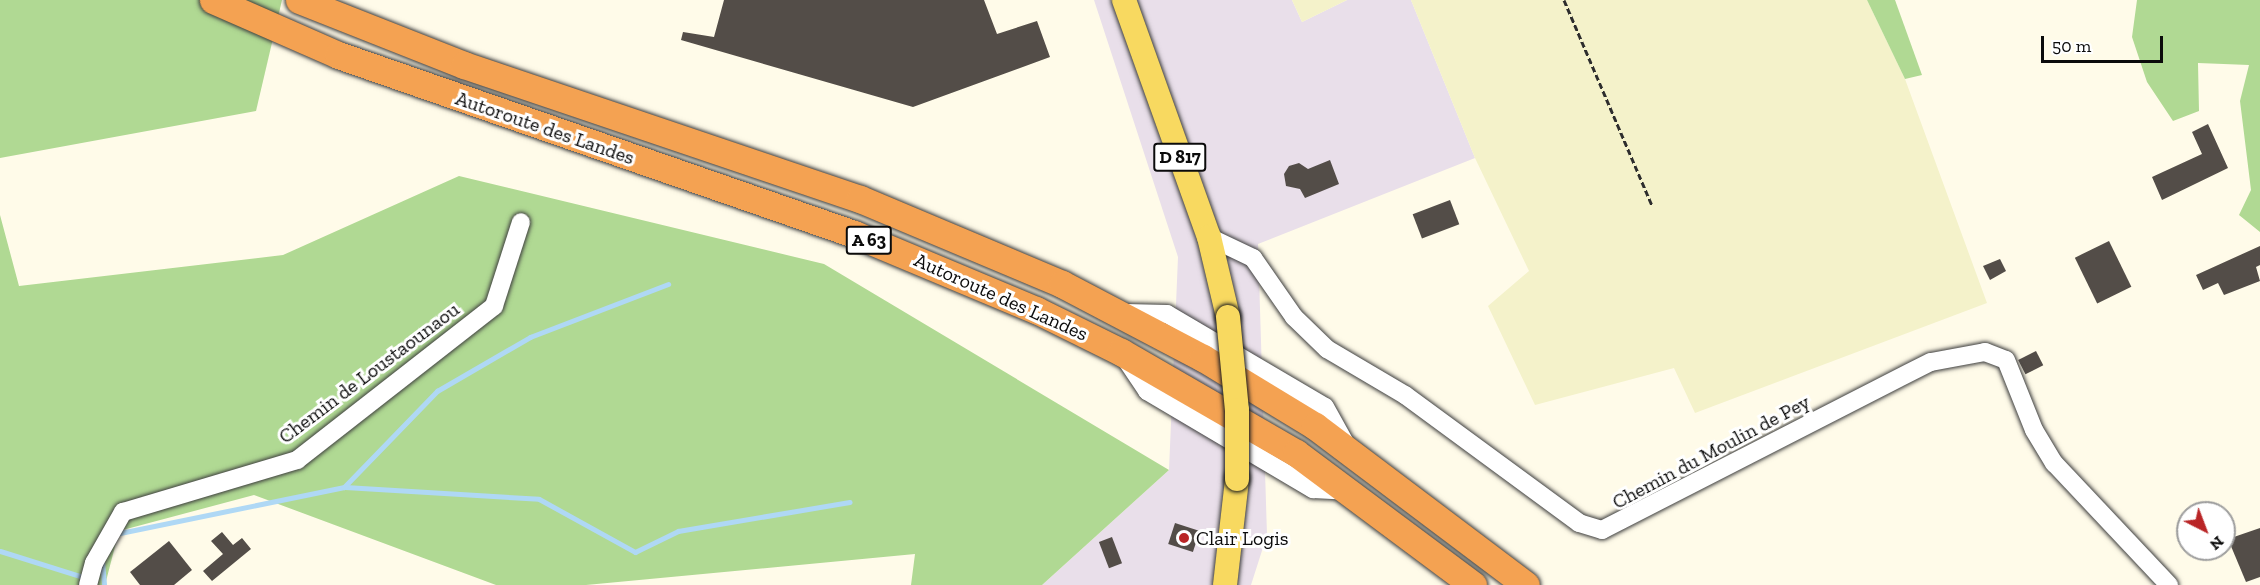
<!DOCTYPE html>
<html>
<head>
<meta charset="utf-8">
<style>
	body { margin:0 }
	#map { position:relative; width:2260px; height:585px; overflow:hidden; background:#fffbe9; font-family:"Zilla Slab",serif }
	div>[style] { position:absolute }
	.industrial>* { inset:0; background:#e9dfea }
	.farmland>* { inset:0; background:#f4f2ca }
	.forest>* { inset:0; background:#b0d993 }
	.stream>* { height:5px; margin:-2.5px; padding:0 2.5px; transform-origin:2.5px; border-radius:2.5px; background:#afd8f5 }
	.building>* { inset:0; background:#534d48; transform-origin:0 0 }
	.path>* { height:3px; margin-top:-1.5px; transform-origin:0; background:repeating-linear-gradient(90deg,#2d2d2d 0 6px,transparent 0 9px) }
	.roads { filter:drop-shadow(0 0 2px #3e3e3e) drop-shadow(0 0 2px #3e3e3e) }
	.minor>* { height:18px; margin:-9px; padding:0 9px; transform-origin:9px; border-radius:9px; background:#fff }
	.major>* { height:24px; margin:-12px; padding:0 12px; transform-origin:12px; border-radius:12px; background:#f8d960 }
	.highway>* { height:27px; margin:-13.5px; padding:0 13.5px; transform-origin:13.5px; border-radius:13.5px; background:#f4a252 }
	.bridges { filter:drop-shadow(0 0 2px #1c1c1c) drop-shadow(0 0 2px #1c1c1c) }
	.major-bridge>* { height:24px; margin:-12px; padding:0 12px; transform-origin:12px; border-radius:12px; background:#f8d960 }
	.dots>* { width:16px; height:16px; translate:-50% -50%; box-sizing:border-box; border:3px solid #fff; border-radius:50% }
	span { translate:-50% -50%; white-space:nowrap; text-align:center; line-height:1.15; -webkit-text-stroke:6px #fff; paint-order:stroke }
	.shield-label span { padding:2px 4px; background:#fff; border:2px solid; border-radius:4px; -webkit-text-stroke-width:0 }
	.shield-label { font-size:18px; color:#0b0b0b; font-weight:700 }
	.street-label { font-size:20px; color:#0b0b0b }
	.poi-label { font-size:20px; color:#0b0b0b }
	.left { translate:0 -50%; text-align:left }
	.north { position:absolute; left:2176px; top:501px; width:60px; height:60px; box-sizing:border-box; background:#fff; border:2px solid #9d9d9d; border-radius:50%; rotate:138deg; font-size:16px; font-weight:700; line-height:24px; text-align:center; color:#0b0b0b }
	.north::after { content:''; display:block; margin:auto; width:21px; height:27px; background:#b92526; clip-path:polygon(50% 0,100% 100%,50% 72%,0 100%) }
	.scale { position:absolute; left:2041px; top:36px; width:122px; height:27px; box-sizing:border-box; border:3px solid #0b0b0b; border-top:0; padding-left:8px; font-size:18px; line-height:21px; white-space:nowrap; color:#0b0b0b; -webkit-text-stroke:4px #fff; paint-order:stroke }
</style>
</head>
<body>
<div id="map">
	<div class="industrial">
		<div style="clip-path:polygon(1094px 0,1292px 0,1302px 22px,1347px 0,1411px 0,1475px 158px,1258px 244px,1267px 535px,1251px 585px,1042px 585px,1169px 470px,1178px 257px)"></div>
	</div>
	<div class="farmland">
		<div style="clip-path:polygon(1292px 0,1347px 0,1302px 22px)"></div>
		<div style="clip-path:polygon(1411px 0,1867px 0,1905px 79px,1987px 303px,1695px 413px,1674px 368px,1535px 405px,1488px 306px,1529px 271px,1475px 158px)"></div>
	</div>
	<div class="forest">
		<div style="clip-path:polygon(0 0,282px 0,256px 111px,0 158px)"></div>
		<div style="clip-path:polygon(1867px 0,1895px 0,1922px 75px,1905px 79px)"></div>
		<div style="clip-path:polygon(2137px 0,2260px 0,2260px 232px,2239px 215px,2251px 190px,2240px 101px,2249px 65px,2198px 63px,2199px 111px,2173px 121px,2147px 82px,2132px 37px)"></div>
		<div style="clip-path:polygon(459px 176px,824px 264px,1169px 470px,1042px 585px,911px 585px,915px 554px,586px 585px,496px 585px,254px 495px,119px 531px,105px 585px,0 585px,0 215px,19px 286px,283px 255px)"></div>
	</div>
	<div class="stream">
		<div style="left:345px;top:487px;width:194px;rotate:3.5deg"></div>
		<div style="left:539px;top:499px;width:110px;rotate:28.9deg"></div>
		<div style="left:635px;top:552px;width:48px;rotate:-26deg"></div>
		<div style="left:678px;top:531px;width:174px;rotate:-9.6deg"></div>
		<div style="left:120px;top:533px;width:229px;rotate:-11.6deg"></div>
		<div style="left:344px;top:487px;width:134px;rotate:-45.9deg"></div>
		<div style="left:437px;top:391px;width:108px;rotate:-30.1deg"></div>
		<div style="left:530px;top:337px;width:148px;rotate:-21deg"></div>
		<div style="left:0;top:551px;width:84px;rotate:17.4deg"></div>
		<div style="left:102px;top:561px;width:24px;rotate:85deg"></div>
	</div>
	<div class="building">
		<div style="clip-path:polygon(724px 0,984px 0,997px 34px,1037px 21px,1050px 57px,913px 107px,681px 40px,683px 32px,714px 37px)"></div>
		<div style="clip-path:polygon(2208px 124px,2228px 168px,2162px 200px,2152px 177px,2202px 154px,2192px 132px)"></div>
		<div style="clip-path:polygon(1330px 160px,1339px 184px,1305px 198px,1300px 189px,1286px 186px,1284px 174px,1289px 166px,1299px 163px,1308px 169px)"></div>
		<div style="left:1450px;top:200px;width:26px;height:40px;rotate:69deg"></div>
		<div style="left:2109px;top:241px;width:51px;height:38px;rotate:64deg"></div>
		<div style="clip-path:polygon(2260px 246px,2260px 265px,2256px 267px,2260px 281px,2224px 295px,2218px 283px,2203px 290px,2196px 275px)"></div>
		<div style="clip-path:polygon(2000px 259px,2006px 271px,1990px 280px,1983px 266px)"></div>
		<div style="left:2036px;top:351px;width:16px;height:20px;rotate:63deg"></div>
		<div style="left:1175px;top:523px;width:26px;height:22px;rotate:18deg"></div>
		<div style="clip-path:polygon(2260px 528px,2260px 577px,2246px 582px,2228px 539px)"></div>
		<div style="clip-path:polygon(222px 532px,233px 545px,242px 538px,251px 549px,212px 581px,203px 571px,223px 554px,211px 541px)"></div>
		<div style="left:1112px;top:537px;width:28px;height:14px;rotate:69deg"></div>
		<div style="clip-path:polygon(169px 541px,192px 570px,174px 585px,140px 585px,130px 572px)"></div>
	</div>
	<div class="path">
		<div style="left:1564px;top:0;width:223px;rotate:66.8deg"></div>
	</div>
	<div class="roads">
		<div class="minor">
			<div style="left:1209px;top:237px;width:49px;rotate:25.5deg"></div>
			<div style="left:1253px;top:258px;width:72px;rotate:55.2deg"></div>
			<div style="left:1294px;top:317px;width:46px;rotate:44.1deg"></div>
			<div style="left:1327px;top:349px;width:91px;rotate:30.5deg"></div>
			<div style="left:1405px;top:395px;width:216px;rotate:36.3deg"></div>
			<div style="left:1579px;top:523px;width:24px;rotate:17deg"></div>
			<div style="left:1602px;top:530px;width:369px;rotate:-27.1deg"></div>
			<div style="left:1931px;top:362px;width:55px;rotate:-10.5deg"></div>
			<div style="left:1985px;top:352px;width:22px;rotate:21deg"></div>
			<div style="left:2006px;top:360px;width:75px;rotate:68.2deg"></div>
			<div style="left:2034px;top:430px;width:39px;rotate:59deg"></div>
			<div style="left:2054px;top:463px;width:168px;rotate:46.7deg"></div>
			<div style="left:1125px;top:313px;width:42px;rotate:1.4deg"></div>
			<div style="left:1167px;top:314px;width:183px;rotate:30.5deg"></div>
			<div style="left:1325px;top:407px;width:41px;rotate:60.9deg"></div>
			<div style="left:1125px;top:358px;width:40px;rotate:56deg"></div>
			<div style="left:1147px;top:391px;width:193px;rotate:30.6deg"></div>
			<div style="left:1313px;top:489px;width:34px;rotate:3deg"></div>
			<div style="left:88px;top:585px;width:23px;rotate:-75deg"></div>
			<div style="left:94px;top:563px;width:59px;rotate:-60.4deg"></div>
			<div style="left:123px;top:512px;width:182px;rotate:-16.6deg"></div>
			<div style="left:297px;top:460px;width:250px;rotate:-38deg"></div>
			<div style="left:494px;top:306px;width:88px;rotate:-72.2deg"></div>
		</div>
		<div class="major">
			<div style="left:1124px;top:0;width:252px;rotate:70.3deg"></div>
			<div style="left:1209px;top:237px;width:82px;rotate:76.6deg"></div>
			<div style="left:1225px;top:585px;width:107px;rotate:-83.5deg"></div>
		</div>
		<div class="highway">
			<div style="left:213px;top:0;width:137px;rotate:23.7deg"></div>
			<div style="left:338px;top:55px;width:546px;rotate:19.13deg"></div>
			<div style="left:854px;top:234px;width:197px;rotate:22.7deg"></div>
			<div style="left:1036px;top:310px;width:95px;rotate:26.3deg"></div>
			<div style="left:1121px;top:352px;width:202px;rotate:30deg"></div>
			<div style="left:1296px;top:453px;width:221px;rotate:36.7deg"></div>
			<div style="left:299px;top:0;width:177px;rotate:21.5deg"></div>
			<div style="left:464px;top:65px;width:418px;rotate:18.7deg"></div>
			<div style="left:860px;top:199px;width:219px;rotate:22.8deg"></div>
			<div style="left:1062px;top:284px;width:159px;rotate:27.7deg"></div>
			<div style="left:1203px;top:358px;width:131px;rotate:31.3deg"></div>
			<div style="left:1315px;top:426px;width:264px;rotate:37deg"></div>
		</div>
	</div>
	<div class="bridges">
		<div class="major-bridge">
			<div style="left:1228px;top:317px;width:93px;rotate:84.5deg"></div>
			<div style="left:1237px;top:410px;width:69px;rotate:90deg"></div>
		</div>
	</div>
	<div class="dots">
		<div style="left:1184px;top:538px;background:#b92526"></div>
	</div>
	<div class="shield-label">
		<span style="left:1180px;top:157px">D 817</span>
		<span style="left:869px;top:240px">A 63</span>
	</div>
	<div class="street-label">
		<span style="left:545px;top:128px;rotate:19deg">Autoroute des Landes</span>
		<span style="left:1001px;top:297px;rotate:24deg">Autoroute des Landes</span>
		<span style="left:369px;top:373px;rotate:-37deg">Chemin de Loustaounaou</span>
		<span style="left:1711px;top:452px;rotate:-28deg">Chemin du Moulin de Pey</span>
	</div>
	<div class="poi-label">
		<span class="left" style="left:1196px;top:538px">Clair Logis</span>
	</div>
	<div class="north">N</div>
	<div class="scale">50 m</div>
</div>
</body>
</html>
